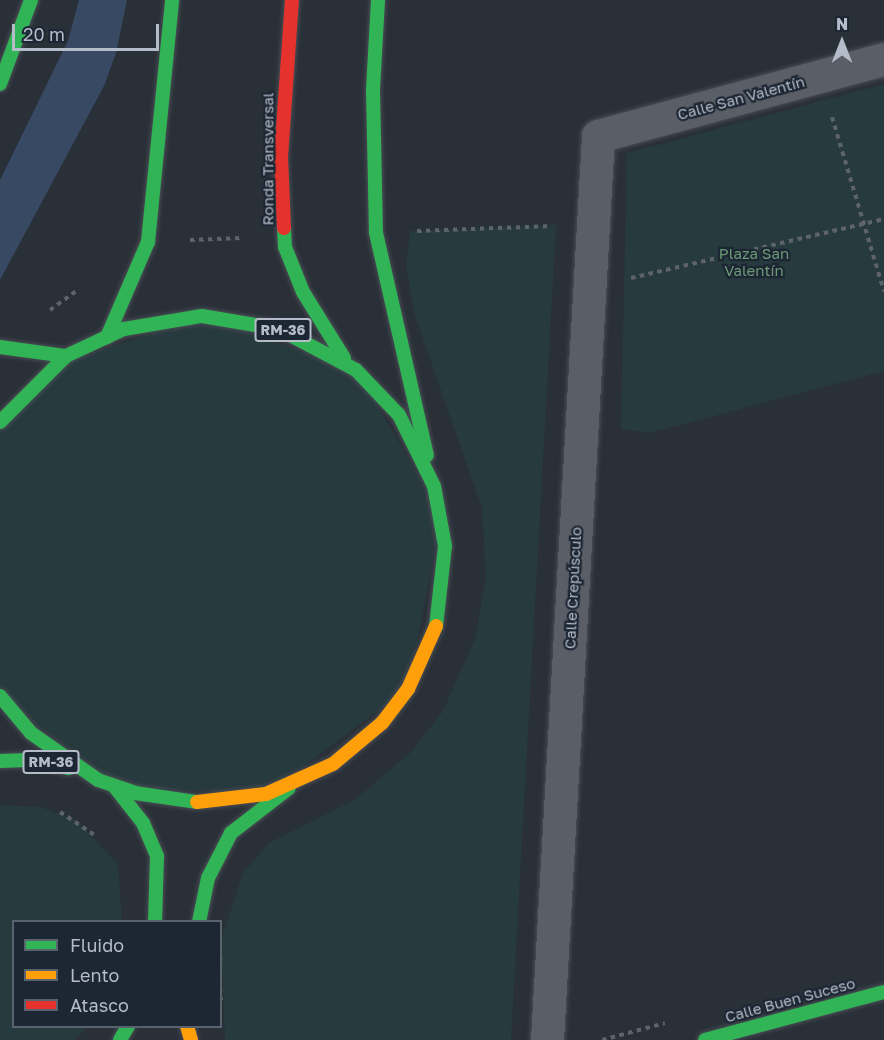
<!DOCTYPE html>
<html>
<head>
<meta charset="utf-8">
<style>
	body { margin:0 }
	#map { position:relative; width:884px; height:1040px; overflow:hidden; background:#2a3038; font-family:"Golos Text",sans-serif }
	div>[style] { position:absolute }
	.green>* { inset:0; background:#273a3e }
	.water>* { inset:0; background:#384963 }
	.path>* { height:4px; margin-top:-2px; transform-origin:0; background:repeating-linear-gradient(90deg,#5d636a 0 4.5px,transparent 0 9px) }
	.roads { filter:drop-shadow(0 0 2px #484c53) drop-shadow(0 0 2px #484c53) }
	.street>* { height:33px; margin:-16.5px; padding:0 16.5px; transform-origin:16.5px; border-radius:16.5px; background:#5a5e66 }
	.fast>* { height:14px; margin:-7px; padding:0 7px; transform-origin:7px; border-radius:7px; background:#30b455 }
	.slow>* { height:14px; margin:-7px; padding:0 7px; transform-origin:7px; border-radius:7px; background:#ff9f0a }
	.jam>* { height:14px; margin:-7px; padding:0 7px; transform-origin:7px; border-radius:7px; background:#e5322d }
	span { translate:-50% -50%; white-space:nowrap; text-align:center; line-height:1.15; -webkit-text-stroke:4.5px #1d2633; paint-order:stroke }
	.shield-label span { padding:2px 4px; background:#1d2633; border:2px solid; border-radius:4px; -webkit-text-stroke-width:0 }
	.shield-label { font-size:14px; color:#b4bcc9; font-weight:700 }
	.street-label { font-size:15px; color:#b4bcc9 }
	.park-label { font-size:15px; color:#6b9a76 }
	.legend { position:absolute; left:12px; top:920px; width:210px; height:108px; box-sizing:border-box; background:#1d2633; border:2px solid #59626f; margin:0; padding:8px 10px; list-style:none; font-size:18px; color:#b4bcc9 }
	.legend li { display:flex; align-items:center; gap:12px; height:30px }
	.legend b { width:30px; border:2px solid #59626f }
	.north { position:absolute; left:812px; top:12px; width:60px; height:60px; -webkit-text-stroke:4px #1d2633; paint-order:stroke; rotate:0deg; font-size:16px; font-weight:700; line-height:24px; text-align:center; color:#b4bcc9 }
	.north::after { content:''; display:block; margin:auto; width:21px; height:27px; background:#b4bcc9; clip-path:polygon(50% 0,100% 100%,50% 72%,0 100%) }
	.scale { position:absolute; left:12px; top:24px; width:147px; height:27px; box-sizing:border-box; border:3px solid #b4bcc9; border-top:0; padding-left:8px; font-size:18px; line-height:21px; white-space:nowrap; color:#b4bcc9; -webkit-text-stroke:4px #1d2633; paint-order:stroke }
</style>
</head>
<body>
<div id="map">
	<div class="green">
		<div style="clip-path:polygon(884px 84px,884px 371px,650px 433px,621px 429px,627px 153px)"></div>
		<div style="clip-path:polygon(556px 225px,511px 1040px,225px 1040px,221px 940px,243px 873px,269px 843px,356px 799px,412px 751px,443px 711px,475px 639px,486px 577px,482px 508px,415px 316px,406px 265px,410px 231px)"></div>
		<div style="clip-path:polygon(202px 316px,356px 370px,442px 515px,408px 689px,266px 794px,114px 786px,0 696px,0 422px,53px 366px)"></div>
		<div style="clip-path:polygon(0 805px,40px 807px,75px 819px,118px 864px,122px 921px,14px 922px,14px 1026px,88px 1027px,74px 1040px,0 1040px)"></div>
	</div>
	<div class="water">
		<div style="clip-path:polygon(79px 0,127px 0,116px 53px,104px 86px,0 280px,0 180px,68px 41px)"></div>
	</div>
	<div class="path">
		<div style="left:832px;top:117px;width:182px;rotate:73.4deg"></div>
		<div style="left:417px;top:231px;width:134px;rotate:-2.1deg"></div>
		<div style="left:190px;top:240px;width:52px;rotate:-2.2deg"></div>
		<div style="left:631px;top:278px;width:260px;rotate:-13.1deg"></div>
		<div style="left:50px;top:310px;width:34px;rotate:-36deg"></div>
		<div style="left:60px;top:812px;width:43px;rotate:33.7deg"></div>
		<div style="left:220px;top:968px;width:10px;rotate:-84deg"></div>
		<div style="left:220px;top:988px;width:12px;rotate:85deg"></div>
		<div style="left:602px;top:1040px;width:65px;rotate:-15.1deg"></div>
	</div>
	<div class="roads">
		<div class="street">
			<div style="left:547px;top:1040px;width:905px;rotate:-86.77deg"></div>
			<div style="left:598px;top:136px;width:296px;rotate:-15.1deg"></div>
		</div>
		<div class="fast">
			<div style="left:378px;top:0;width:90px;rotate:93.2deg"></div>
			<div style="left:373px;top:90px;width:143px;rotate:88.8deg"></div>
			<div style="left:376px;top:233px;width:228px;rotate:77.1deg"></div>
			<div style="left:0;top:84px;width:90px;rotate:-69.7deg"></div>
			<div style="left:284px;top:228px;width:19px;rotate:87deg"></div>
			<div style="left:285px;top:247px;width:48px;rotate:68.2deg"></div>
			<div style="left:303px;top:292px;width:78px;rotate:58.2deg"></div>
			<div style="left:107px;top:337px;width:103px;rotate:-66.7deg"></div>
			<div style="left:148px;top:242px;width:243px;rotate:-84.3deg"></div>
			<div style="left:0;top:347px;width:67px;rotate:7.8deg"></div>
			<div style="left:0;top:422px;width:93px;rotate:-45deg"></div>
			<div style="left:66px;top:356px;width:64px;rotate:-25deg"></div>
			<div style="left:124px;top:329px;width:79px;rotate:-9.5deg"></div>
			<div style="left:202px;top:316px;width:78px;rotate:9.6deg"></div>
			<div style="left:279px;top:329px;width:87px;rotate:28deg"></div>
			<div style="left:356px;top:370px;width:62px;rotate:46.3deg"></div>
			<div style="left:399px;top:415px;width:79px;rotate:63.8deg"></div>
			<div style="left:434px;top:486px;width:61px;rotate:79.6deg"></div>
			<div style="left:445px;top:546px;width:81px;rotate:96.4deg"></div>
			<div style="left:0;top:696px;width:48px;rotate:50deg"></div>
			<div style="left:31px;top:733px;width:82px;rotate:35deg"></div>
			<div style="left:98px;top:780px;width:39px;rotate:19deg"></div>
			<div style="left:135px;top:793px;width:63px;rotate:8.3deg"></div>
			<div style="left:0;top:761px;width:34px;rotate:-2deg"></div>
			<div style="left:34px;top:760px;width:36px;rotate:13deg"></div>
			<div style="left:114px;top:786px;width:47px;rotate:51.9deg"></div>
			<div style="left:143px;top:823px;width:36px;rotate:67deg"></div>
			<div style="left:157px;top:856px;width:66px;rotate:91.7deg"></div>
			<div style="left:199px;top:922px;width:45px;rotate:-78.4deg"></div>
			<div style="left:208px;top:878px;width:51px;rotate:-62.9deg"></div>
			<div style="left:231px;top:833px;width:73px;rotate:-37.8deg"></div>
			<div style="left:120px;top:1040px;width:16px;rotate:-60deg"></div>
			<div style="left:705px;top:1040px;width:185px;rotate:-15deg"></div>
		</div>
		<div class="slow">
			<div style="left:197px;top:802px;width:69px;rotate:-6.6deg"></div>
			<div style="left:266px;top:794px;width:73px;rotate:-24.1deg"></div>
			<div style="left:333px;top:764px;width:64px;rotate:-39.9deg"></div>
			<div style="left:382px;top:723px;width:43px;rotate:-52.6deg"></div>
			<div style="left:408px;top:689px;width:69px;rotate:-66deg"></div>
			<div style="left:187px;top:1026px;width:15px;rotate:74deg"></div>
		</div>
		<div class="jam">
			<div style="left:284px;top:228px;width:71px;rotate:-92.4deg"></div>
			<div style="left:281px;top:157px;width:157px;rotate:-86deg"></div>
		</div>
	</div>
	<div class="shield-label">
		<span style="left:283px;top:330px">RM-36</span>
		<span style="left:51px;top:762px">RM-36</span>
	</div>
	<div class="street-label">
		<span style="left:741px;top:98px;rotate:-15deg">Calle San Valentín</span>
		<span style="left:268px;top:159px;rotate:-90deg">Ronda Transversal</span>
		<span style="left:573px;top:588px;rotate:-87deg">Calle Crepúsculo</span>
		<span style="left:790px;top:1000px;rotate:-15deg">Calle Buen Suceso</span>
	</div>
	<div class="park-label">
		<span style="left:754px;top:262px">Plaza San<br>Valentín</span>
	</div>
	<ul class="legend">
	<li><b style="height:8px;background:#30b455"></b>Fluido</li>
	<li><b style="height:8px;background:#ff9f0a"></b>Lento</li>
	<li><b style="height:8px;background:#e5322d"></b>Atasco</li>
	</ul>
	<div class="north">N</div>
	<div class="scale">20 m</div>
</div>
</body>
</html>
